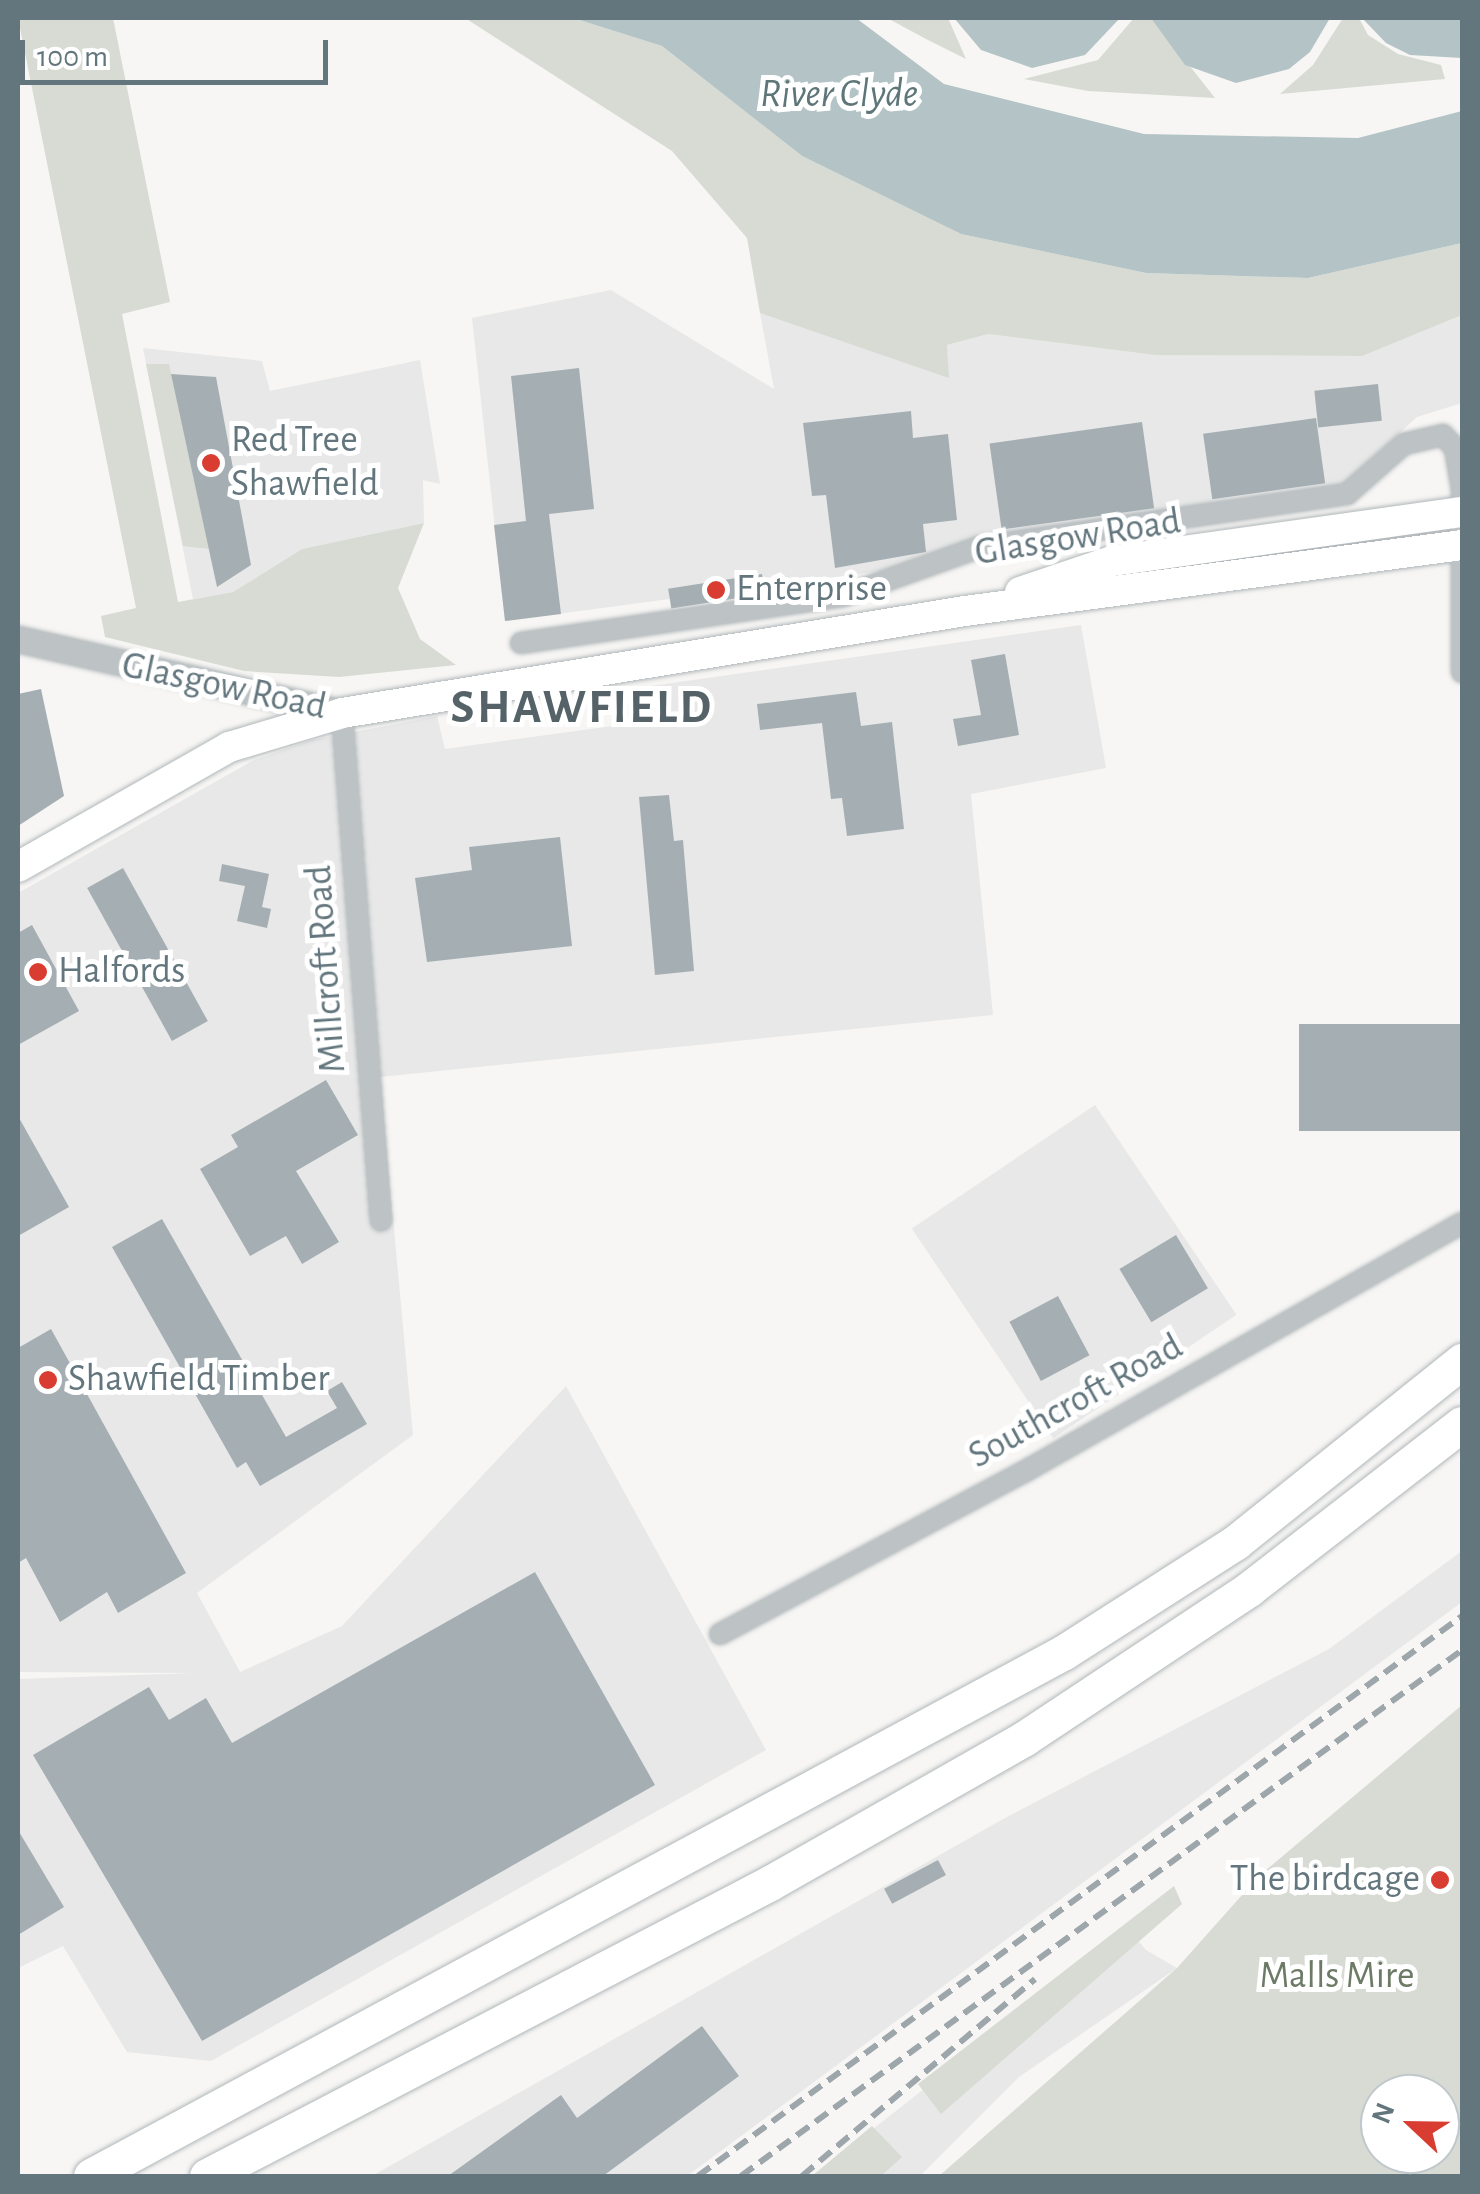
<!DOCTYPE html>
<html>
<head>
<meta charset="utf-8">
<style>
	body { margin:0 }
	#map { position:relative; width:1480px; height:2194px; overflow:hidden; background:#f7f6f4; font-family:"Alegreya Sans",sans-serif }
	div>[style] { position:absolute }
	.built>* { inset:0; background:#e7e8e7; transform-origin:0 0 }
	.green>* { inset:0; background:#d7dbd3 }
	.water>* { inset:0; background:#b4c3c5 }
	.building>* { inset:0; background:#a5afb3; transform-origin:0 0 }
	.roads { filter:drop-shadow(0 0 2px #b1b7ba) drop-shadow(0 0 2px #b1b7ba) }
	.minor>* { height:20px; margin:-10px; padding:0 10px; transform-origin:10px; border-radius:10px; background:#bdc3c5 }
	.tertiary>* { height:25px; margin:-12.5px; padding:0 12.5px; transform-origin:12.5px; border-radius:12.5px; background:#bdc3c5 }
	.primary>* { height:30px; margin:-15px; padding:0 15px; transform-origin:15px; border-radius:15px; background:#fff }
	.motorway>* { height:35px; margin:-17.5px; padding:0 17.5px; transform-origin:17.5px; border-radius:17.5px; background:#fff }
	.rail>* { height:6px; margin-top:-3px; transform-origin:0; background:repeating-linear-gradient(90deg,#9da6aa 0 15px,transparent 0 23px) }
	.dots>* { width:28px; height:28px; translate:-50% -50%; box-sizing:border-box; border:5px solid #fff; border-radius:50% }
	span { translate:-50% -50%; white-space:nowrap; text-align:center; line-height:1.15; -webkit-text-stroke:10px #fff; paint-order:stroke }
	.poi-label { font-size:38px; color:#63767d }
	.left { translate:0 -50%; text-align:left }
	.right { translate:-100% -50%; text-align:right }
	.street-label { font-size:38px; color:#63767d }
	.park-label { font-size:38px; color:#6d7a66 }
	.water-label { font-size:40px; color:#5e7678; font-style:italic }
	.district-label { font-size:48px; color:#556368; font-weight:700; letter-spacing:2.5px }
	.frame { position:absolute; inset:0; border:20px solid #63767d; pointer-events:none }
	.north { position:absolute; left:1360px; top:2074px; width:100px; height:100px; box-sizing:border-box; background:#fff; border:2px solid #c1c8cb; border-radius:50%; rotate:292deg; font-size:28px; font-weight:700; line-height:40px; text-align:center; color:#63767d }
	.north::after { content:''; display:block; margin:auto; width:35px; height:45px; background:#d93d31; clip-path:polygon(50% 0,100% 100%,50% 72%,0 100%) }
	.scale { position:absolute; left:20px; top:40px; width:308px; height:45px; box-sizing:border-box; border:5px solid #63767d; border-top:0; padding-left:12px; font-size:30px; line-height:35px; white-space:nowrap; color:#63767d; -webkit-text-stroke:8px #fff; paint-order:stroke }
</style>
</head>
<body>
<div id="map">
	<div class="built">
		<div style="clip-path:polygon(611px 290px,774px 389px,760px 313px,948px 377px,947px 345px,988px 334px,1155px 355px,1361px 356px,1462px 315px,1462px 403px,1417px 417px,1342px 485px,1002px 555px,505px 621px,472px 318px)"></div>
		<div style="clip-path:polygon(143px 348px,262px 361px,270px 391px,420px 360px,440px 484px,423px 480px,424px 523px,302px 549px,233px 592px,193px 599px)"></div>
		<div style="clip-path:polygon(1081px 625px,1106px 768px,971px 794px,993px 1015px,380px 1077px,413px 1435px,197px 1593px,240px 1672px,342px 1626px,566px 1386px,766px 1750px,211px 2061px,127px 2052px,63px 1946px,18px 1968px,18px 1679px,195px 1673px,18px 1672px,18px 893px,254px 760px,312px 740px,437px 716px,445px 749px,620px 725px,615px 691px)"></div>
		<div style="left:1095px;top:1105px;width:253px;height:221px;rotate:56deg"></div>
		<div style="clip-path:polygon(1462px 1551px,1462px 1602px,687px 2176px,372px 2176px,1005px 1818px,1329px 1649px)"></div>
		<div style="clip-path:polygon(1128px 1929px,1146px 1950px,1177px 1968px,1019px 2077px,920px 2176px,813px 2176px)"></div>
	</div>
	<div class="green">
		<div style="clip-path:polygon(18px 18px,113px 18px,170px 302px,122px 314px,178px 602px,233px 592px,302px 549px,424px 523px,398px 588px,420px 639px,456px 665px,339px 677px,244px 671px,105px 637px,101px 616px,136px 608px)"></div>
		<div style="clip-path:polygon(465px 18px,573px 18px,662px 46px,802px 156px,961px 234px,1146px 273px,1308px 278px,1462px 243px,1462px 315px,1362px 356px,1155px 355px,988px 334px,947px 345px,949px 378px,760px 313px,747px 238px,672px 151px)"></div>
		<div style="clip-path:polygon(887px 18px,948px 18px,966px 59px,928px 40px)"></div>
		<div style="clip-path:polygon(1134px 18px,1152px 18px,1215px 98px,1088px 91px,1024px 79px,1098px 60px)"></div>
		<div style="clip-path:polygon(1343px 18px,1359px 18px,1368px 35px,1398px 54px,1441px 65px,1445px 79px,1280px 94px,1313px 65px)"></div>
		<div style="clip-path:polygon(146px 364px,169px 364px,209px 549px,183px 546px)"></div>
		<div style="clip-path:polygon(evenodd,1462px 1705px,1462px 2176px,939px 2176px,1177px 1968px,1259px 1876px,1462px 1705px,1440px 2094px,1440px 2154px,1380px 2154px,1380px 2094px,1440px 2094px)"></div>
		<div style="clip-path:polygon(1174px 1886px,1182px 1904px,941px 2114px,918px 2084px)"></div>
		<div style="clip-path:polygon(872px 2126px,902px 2157px,881px 2176px,812px 2176px)"></div>
	</div>
	<div class="water">
		<div style="clip-path:polygon(573px 18px,856px 18px,944px 84px,1144px 134px,1358px 138px,1462px 111px,1462px 243px,1308px 278px,1146px 273px,961px 234px,802px 156px,662px 46px)"></div>
		<div style="clip-path:polygon(954px 18px,1120px 18px,1085px 55px,1032px 68px,981px 50px)"></div>
		<div style="clip-path:polygon(1151px 18px,1330px 18px,1310px 52px,1289px 69px,1236px 83px,1185px 65px)"></div>
		<div style="clip-path:polygon(1362px 18px,1462px 18px,1462px 58px,1410px 55px,1386px 43px)"></div>
	</div>
	<div class="building">
		<div style="clip-path:polygon(579px 368px,594px 509px,549px 514px,561px 614px,505px 621px,494px 525px,526px 521px,511px 376px)"></div>
		<div style="clip-path:polygon(171px 374px,216px 377px,251px 565px,217px 587px)"></div>
		<div style="left:1378px;top:384px;width:37px;height:64px;rotate:84deg"></div>
		<div style="clip-path:polygon(911px 411px,913px 438px,948px 434px,957px 520px,923px 524px,926px 552px,835px 568px,826px 495px,812px 496px,803px 423px)"></div>
		<div style="left:1316px;top:418px;width:66px;height:114px;rotate:82deg"></div>
		<div style="left:1142px;top:422px;width:87px;height:154px;rotate:82deg"></div>
		<div style="left:762px;top:574px;width:20px;height:95px;rotate:81deg"></div>
		<div style="clip-path:polygon(1005px 654px,1019px 735px,958px 746px,953px 719px,981px 715px,971px 660px)"></div>
		<div style="clip-path:polygon(41px 689px,64px 796px,18px 826px,18px 694px)"></div>
		<div style="clip-path:polygon(856px 692px,861px 726px,892px 722px,904px 829px,847px 836px,842px 798px,831px 799px,822px 723px,760px 730px,757px 704px)"></div>
		<div style="clip-path:polygon(669px 795px,674px 841px,683px 840px,694px 971px,655px 975px,639px 797px)"></div>
		<div style="clip-path:polygon(560px 837px,572px 946px,427px 962px,415px 878px,472px 870px,469px 847px)"></div>
		<div style="clip-path:polygon(222px 864px,269px 874px,262px 907px,271px 909px,267px 928px,237px 921px,245px 886px,219px 881px)"></div>
		<div style="left:123px;top:868px;width:175px;height:41px;rotate:61deg"></div>
		<div style="clip-path:polygon(32px 925px,79px 1011px,18px 1045px,18px 933px)"></div>
		<div style="left:1462px;top:1024px;width:107px;height:163px;rotate:90deg"></div>
		<div style="clip-path:polygon(326px 1080px,358px 1135px,296px 1171px,339px 1242px,302px 1264px,286px 1236px,250px 1256px,200px 1169px,238px 1147px,231px 1135px)"></div>
		<div style="clip-path:polygon(18px 1116px,69px 1207px,18px 1236px)"></div>
		<div style="clip-path:polygon(162px 1219px,286px 1437px,337px 1408px,327px 1391px,342px 1382px,367px 1424px,260px 1486px,246px 1462px,237px 1468px,112px 1247px)"></div>
		<div style="left:1176px;top:1235px;width:62px;height:66px;rotate:59deg"></div>
		<div style="left:1058px;top:1296px;width:67px;height:55px;rotate:62deg"></div>
		<div style="clip-path:polygon(51px 1329px,186px 1573px,118px 1613px,107px 1592px,60px 1622px,26px 1558px,18px 1563px,18px 1348px)"></div>
		<div style="clip-path:polygon(535px 1572px,655px 1785px,202px 2041px,33px 1755px,149px 1687px,169px 1720px,206px 1698px,232px 1743px)"></div>
		<div style="clip-path:polygon(18px 1830px,64px 1907px,18px 1935px)"></div>
		<div style="left:938px;top:1860px;width:17px;height:61px;rotate:62deg"></div>
		<div style="clip-path:polygon(702px 2026px,739px 2076px,603px 2176px,448px 2176px,561px 2095px,577px 2118px)"></div>
	</div>
	<div class="roads">
		<div class="minor">
			<div style="left:521px;top:643px;width:325px;rotate:-8.3deg"></div>
			<div style="left:843px;top:596px;width:145px;rotate:-19.7deg"></div>
			<div style="left:980px;top:547px;width:371px;rotate:-8.2deg"></div>
			<div style="left:1347px;top:494px;width:76px;rotate:-41.3deg"></div>
			<div style="left:1404px;top:444px;width:40px;rotate:-13deg"></div>
			<div style="left:1443px;top:435px;width:18px;rotate:47deg"></div>
			<div style="left:1455px;top:448px;width:42px;rotate:80.3deg"></div>
			<div style="left:1462px;top:489px;width:183px;rotate:90deg"></div>
			<div style="left:342px;top:713px;width:509px;rotate:85.61deg"></div>
			<div style="left:720px;top:1634px;width:342px;rotate:-28.1deg"></div>
			<div style="left:1022px;top:1473px;width:506px;rotate:-29.6deg"></div>
		</div>
		<div class="tertiary">
			<div style="left:18px;top:639px;width:329px;rotate:12.8deg"></div>
		</div>
		<div class="primary">
			<div style="left:1020px;top:592px;width:97px;rotate:-18.6deg"></div>
			<div style="left:1112px;top:561px;width:353px;rotate:-8deg"></div>
			<div style="left:18px;top:867px;width:243px;rotate:-29.6deg"></div>
			<div style="left:229px;top:747px;width:118px;rotate:-16.7deg"></div>
			<div style="left:342px;top:713px;width:631px;rotate:-9.3deg"></div>
			<div style="left:965px;top:611px;width:501px;rotate:-7.56deg"></div>
		</div>
		<div class="motorway">
			<div style="left:91px;top:2176px;width:1105px;rotate:-28.3deg"></div>
			<div style="left:1064px;top:1652px;width:204px;rotate:-32.6deg"></div>
			<div style="left:1236px;top:1542px;width:290px;rotate:-38.7deg"></div>
			<div style="left:207px;top:2176px;width:635px;rotate:-27.49deg"></div>
			<div style="left:770px;top:1883px;width:293px;rotate:-29.6deg"></div>
			<div style="left:1025px;top:1738px;width:269px;rotate:-33.6deg"></div>
			<div style="left:1249px;top:1589px;width:269px;rotate:-37.8deg"></div>
		</div>
	</div>
	<div class="rail">
		<div style="left:698px;top:2176px;width:947px;rotate:-36.24deg"></div>
		<div style="left:741px;top:2176px;width:892px;rotate:-36.11deg"></div>
		<div style="left:802px;top:2176px;width:305px;rotate:-40.2deg"></div>
	</div>
	<div class="dots">
		<div style="left:211px;top:463px;background:#d93d31"></div>
		<div style="left:716px;top:590px;background:#d93d31"></div>
		<div style="left:38px;top:972px;background:#d93d31"></div>
		<div style="left:48px;top:1380px;background:#d93d31"></div>
		<div style="left:1440px;top:1880px;background:#d93d31"></div>
	</div>
	<div class="poi-label">
		<span class="left" style="left:231px;top:463px">Red Tree<br>Shawfield</span>
		<span class="left" style="left:736px;top:590px">Enterprise</span>
		<span class="left" style="left:58px;top:972px">Halfords</span>
		<span class="left" style="left:68px;top:1380px">Shawfield Timber</span>
		<span class="right" style="left:1420px;top:1880px">The birdcage</span>
	</div>
	<div class="street-label">
		<span style="left:1078px;top:538px;rotate:-9deg">Glasgow Road</span>
		<span style="left:224px;top:687px;rotate:12deg">Glasgow Road</span>
		<span style="left:327px;top:969px;rotate:-94deg">Millcroft Road</span>
		<span style="left:1076px;top:1402px;rotate:-29deg">Southcroft Road</span>
	</div>
	<div class="park-label">
		<span style="left:1337px;top:1977px">Malls Mire</span>
	</div>
	<div class="water-label">
		<span style="left:839px;top:94px">River Clyde</span>
	</div>
	<div class="district-label">
		<span style="left:582px;top:709px">SHAWFIELD</span>
	</div>
	<div class="frame"></div>
	<div class="north">N</div>
	<div class="scale">100 m</div>
</div>
</body>
</html>
